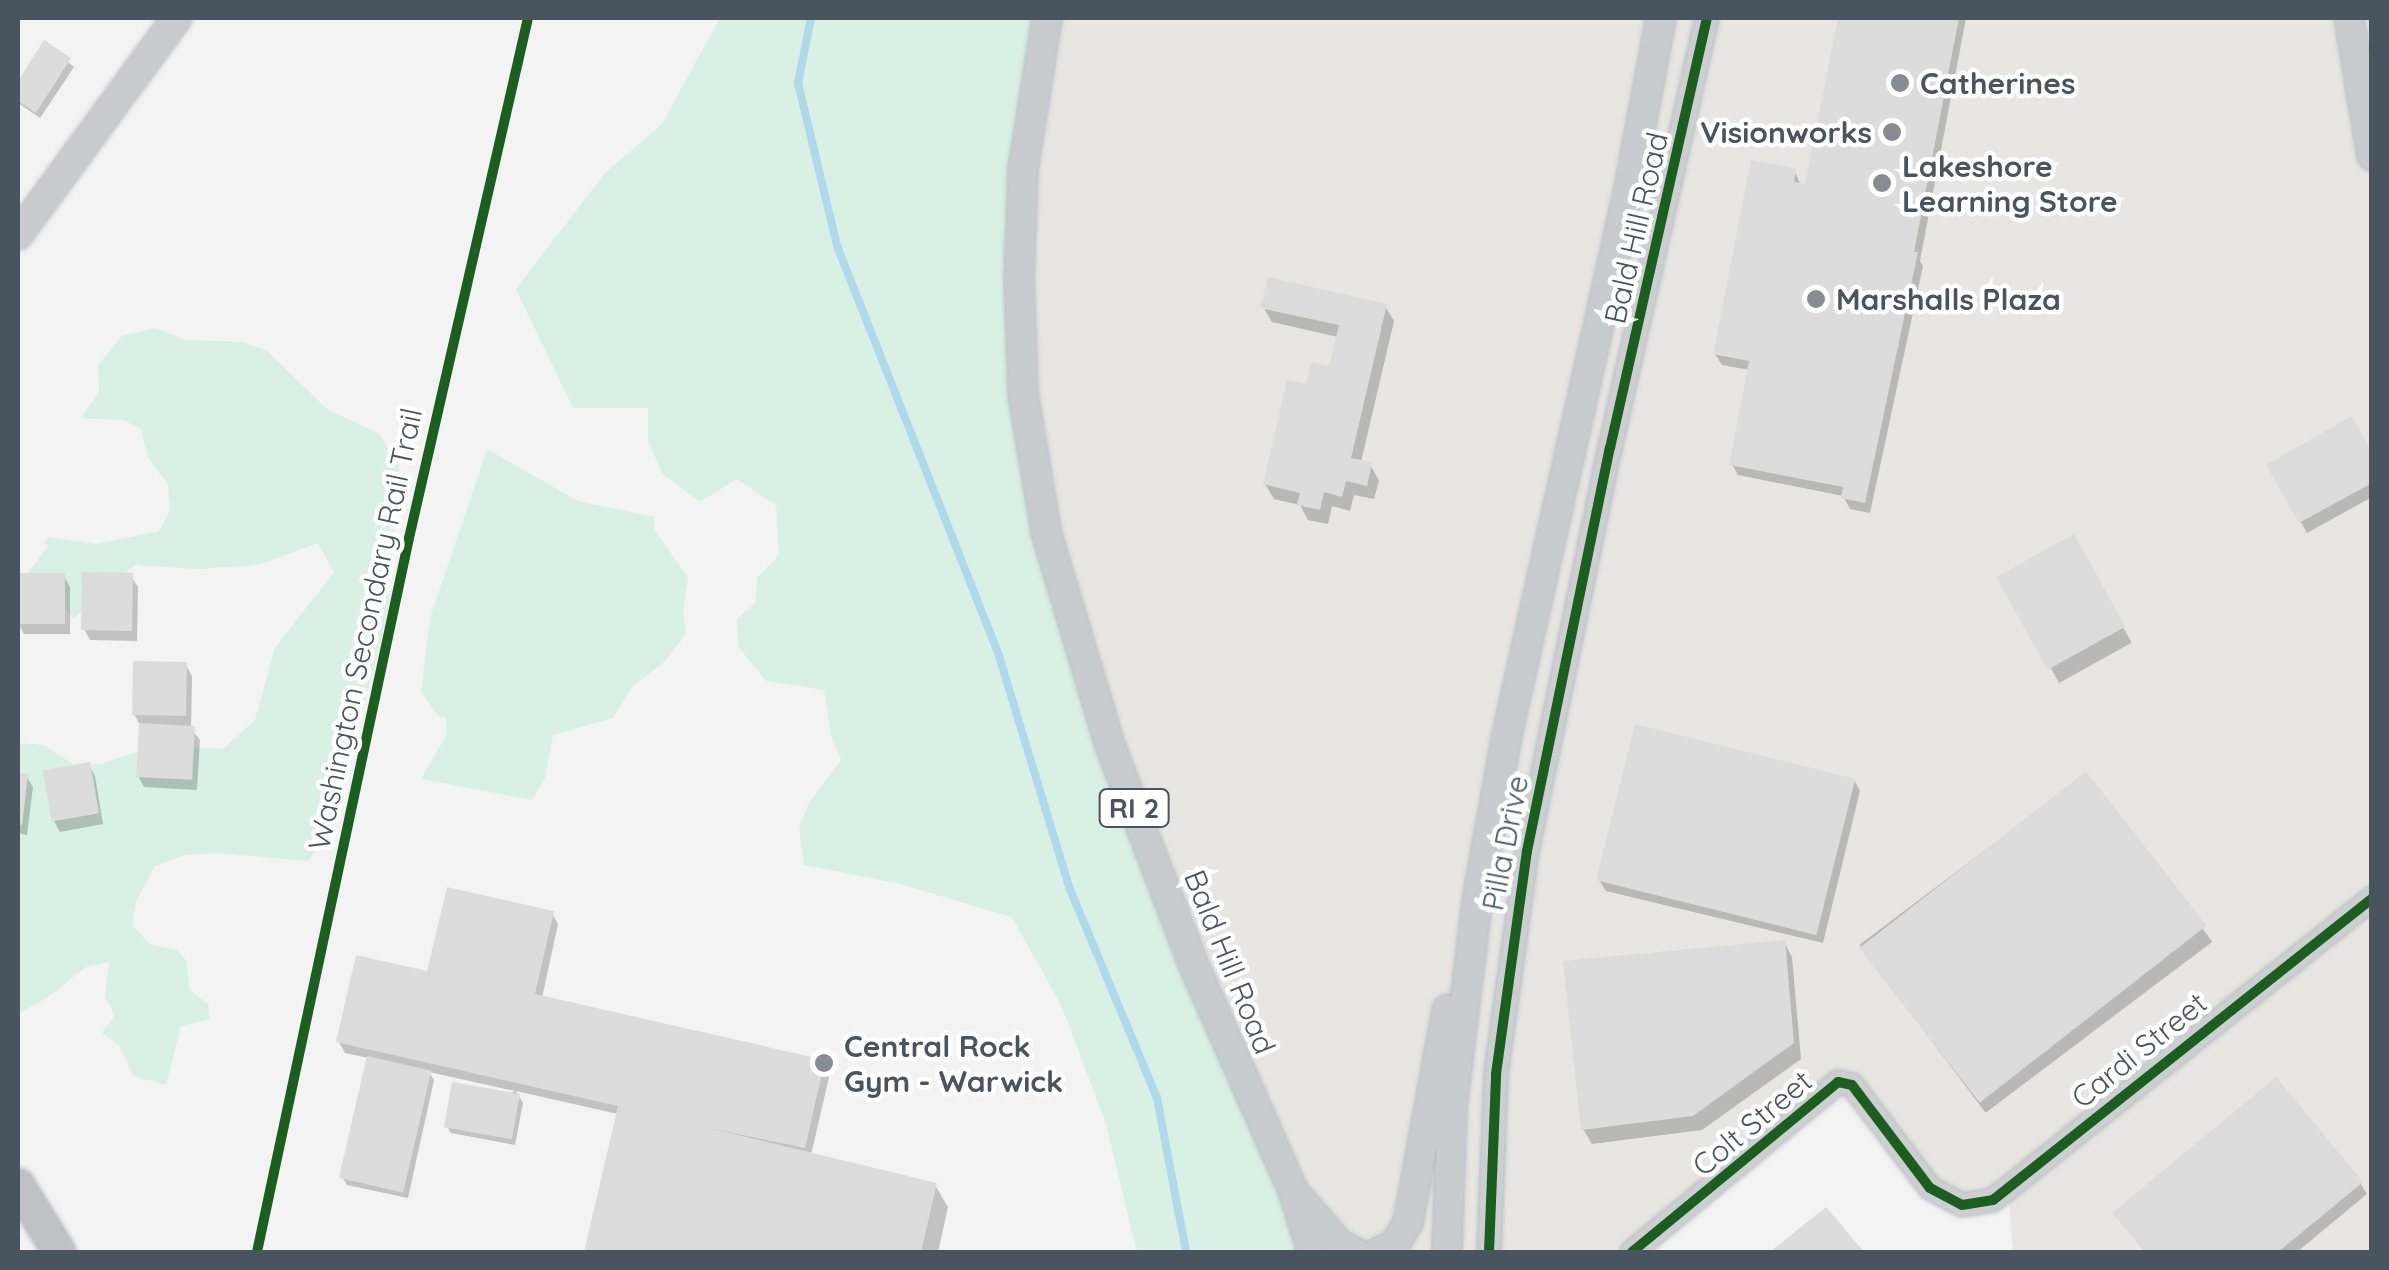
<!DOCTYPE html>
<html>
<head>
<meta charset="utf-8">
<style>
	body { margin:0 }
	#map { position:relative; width:2389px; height:1270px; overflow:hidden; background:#f3f3f3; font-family:Quicksand,sans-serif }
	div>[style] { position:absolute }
	.commercial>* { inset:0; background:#e7e6e2 }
	.green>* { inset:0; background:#d9f0e4 }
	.shadow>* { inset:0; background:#0003; transform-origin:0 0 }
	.stream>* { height:8px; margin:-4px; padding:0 4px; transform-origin:4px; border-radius:4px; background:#b0daeb }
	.building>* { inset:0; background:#dcdcdd; transform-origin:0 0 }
	.roads { filter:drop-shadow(0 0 2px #b8bcc2) drop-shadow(0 0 2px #b8bcc2) }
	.minor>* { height:22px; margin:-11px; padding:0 11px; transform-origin:11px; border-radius:11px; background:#cdced1 }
	.major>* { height:28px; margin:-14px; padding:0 14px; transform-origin:14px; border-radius:14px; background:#c8ccce }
	.highway>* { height:32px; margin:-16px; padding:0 16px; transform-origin:16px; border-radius:16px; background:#bec2c7 }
	.cycleway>* { height:10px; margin:-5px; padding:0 5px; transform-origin:5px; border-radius:5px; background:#1b5e20 }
	.dots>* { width:28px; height:28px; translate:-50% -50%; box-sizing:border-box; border:5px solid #fff; border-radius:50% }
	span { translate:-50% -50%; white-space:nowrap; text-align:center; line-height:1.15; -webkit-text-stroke:9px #fff; paint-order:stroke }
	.shield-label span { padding:2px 8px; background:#fff; border:2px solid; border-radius:8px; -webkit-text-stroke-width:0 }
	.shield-label { font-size:28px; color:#4a545f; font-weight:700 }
	.poi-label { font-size:30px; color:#4a545f; font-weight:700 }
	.left { translate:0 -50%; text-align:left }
	.right { translate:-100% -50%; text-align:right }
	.street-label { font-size:30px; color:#4a545f }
	.frame { position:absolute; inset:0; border:20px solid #4a545f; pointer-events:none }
</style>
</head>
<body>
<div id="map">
	<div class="commercial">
		<div style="clip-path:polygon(1047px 18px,2371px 18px,2371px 1252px,2013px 1252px,2008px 1191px,1987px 1199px,1939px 1192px,1846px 1080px,1632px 1252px,1314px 1252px,1086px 684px,1022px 335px)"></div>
	</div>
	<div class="green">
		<div style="clip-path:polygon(720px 18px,1047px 18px,1022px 335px,1049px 550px,1284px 1189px,1297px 1252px,1137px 1252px,1106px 1124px,1062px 1007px,1012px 917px,896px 883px,804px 865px,799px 828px,809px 803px,841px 760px,831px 734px,824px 690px,766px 681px,738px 646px,737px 619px,756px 602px,757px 578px,779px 555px,776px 505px,737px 479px,701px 501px,690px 495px,662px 473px,648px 441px,648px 408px,573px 408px,516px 289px,605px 173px,662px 124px)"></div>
		<div style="clip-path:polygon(155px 328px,186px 340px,243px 342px,267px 351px,328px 410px,380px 434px,399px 466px,388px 611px,334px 823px,308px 861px,215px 853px,185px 855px,155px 866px,136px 902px,132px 925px,151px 945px,177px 950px,186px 961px,190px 990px,208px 1004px,210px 1019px,181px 1026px,166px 1085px,133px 1076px,119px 1045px,102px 1033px,115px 1015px,105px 997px,109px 962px,86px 967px,48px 997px,21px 1012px,18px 1008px,18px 743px,44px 745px,74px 765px,100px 764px,159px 745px,223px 749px,255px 720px,275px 648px,334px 572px,318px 543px,258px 565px,195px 569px,135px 565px,74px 618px,29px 572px,48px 546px,44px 543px,48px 537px,96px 544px,159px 531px,170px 510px,168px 484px,148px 458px,141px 429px,124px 420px,81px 418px,99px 392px,98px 365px,122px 336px)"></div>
		<div style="clip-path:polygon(487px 449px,578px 501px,655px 517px,654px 529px,688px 578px,683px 610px,686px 634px,664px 662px,632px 687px,613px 718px,553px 735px,545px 778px,532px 800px,421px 779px,447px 734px,446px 717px,439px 717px,421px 692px,430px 618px)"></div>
	</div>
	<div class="shadow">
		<div style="clip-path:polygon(1841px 18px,1966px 18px,1920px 261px,1923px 266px,1870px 513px,1850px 509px,1843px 496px,1738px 475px,1732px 464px,1750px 370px,1722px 365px,1715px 354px,1795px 172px,1801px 186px,1807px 187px)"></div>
		<div style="clip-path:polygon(45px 44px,74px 67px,40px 118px,18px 103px,18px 85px)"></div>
		<div style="clip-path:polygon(1385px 306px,1394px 321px,1361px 462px,1370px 465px,1379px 480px,1374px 499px,1354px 495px,1350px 511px,1332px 506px,1328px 524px,1308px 520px,1300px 505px,1274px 499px,1265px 484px,1307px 387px,1331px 369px,1338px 337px,1272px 322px,1263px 307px)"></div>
		<div style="clip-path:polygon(2372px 457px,2372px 497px,2307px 533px,2270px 466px)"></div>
		<div style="left:2073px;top:537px;width:121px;height:83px;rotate:61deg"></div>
		<div style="clip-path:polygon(18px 576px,64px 576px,70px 587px,70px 634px,24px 634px,18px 623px)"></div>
		<div style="clip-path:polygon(131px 576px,138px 587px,137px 641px,90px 640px,84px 629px)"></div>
		<div style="clip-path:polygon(186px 665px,192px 676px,191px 729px,200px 740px,197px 790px,144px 787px,138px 776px,141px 727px,134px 714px)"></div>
		<div style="clip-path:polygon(89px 765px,95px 776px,103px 824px,60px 832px,54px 821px,46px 772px)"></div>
		<div style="left:2086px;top:774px;width:210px;height:284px;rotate:53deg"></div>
		<div style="clip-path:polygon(18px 775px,26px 776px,33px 787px,27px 835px,18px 833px)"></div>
		<div style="clip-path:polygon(1854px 780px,1860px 791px,1823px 943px,1606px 891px,1599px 880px)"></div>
		<div style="clip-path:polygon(552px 913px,558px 924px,542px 998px,824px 1062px,830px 1073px,811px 1155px,935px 1185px,948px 1207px,938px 1252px,586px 1252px,618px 1114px,516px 1091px,523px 1103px,515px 1145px,451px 1133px,447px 1126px,515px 1091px,429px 1072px,434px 1080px,408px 1198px,347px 1185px,343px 1178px,369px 1058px,345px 1053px,339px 1042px,429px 974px)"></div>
		<div style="clip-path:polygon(1784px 942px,1792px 957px,1801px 1059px,1702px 1130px,1592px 1144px,1583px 1129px)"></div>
		<div style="clip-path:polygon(2361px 1184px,2367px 1194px,2297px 1252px,2145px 1252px,2115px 1214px)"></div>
	</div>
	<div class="stream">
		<div style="left:811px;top:18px;width:66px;rotate:101.3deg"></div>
		<div style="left:798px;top:83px;width:168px;rotate:76.5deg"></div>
		<div style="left:837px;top:246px;width:441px;rotate:68.4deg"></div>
		<div style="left:999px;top:656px;width:244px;rotate:73.1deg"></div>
		<div style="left:1070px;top:889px;width:226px;rotate:67.4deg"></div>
		<div style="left:1157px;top:1098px;width:157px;rotate:79.3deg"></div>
	</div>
	<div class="building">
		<div style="clip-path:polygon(1838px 18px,1959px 18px,1914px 252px,1918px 252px,1865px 503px,1841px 498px,1843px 487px,1729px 465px,1749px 361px,1713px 354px,1751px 160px,1796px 169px,1794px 182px,1805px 184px)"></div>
		<div style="clip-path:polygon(44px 40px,71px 58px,36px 113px,18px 101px,18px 81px)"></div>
		<div style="clip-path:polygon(1268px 277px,1387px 304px,1351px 458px,1372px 462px,1367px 486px,1346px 481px,1342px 497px,1324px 492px,1320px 510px,1297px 505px,1300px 493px,1263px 484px,1287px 380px,1306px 384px,1311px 362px,1329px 366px,1339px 325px,1260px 308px)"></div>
		<div style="clip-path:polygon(2352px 416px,2372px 453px,2372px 483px,2299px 523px,2266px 465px)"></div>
		<div style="left:2074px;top:534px;width:106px;height:89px;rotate:61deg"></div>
		<div style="left:82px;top:572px;width:51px;height:58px;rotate:1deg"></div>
		<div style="left:65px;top:573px;width:51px;height:47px;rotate:90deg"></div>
		<div style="left:133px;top:661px;width:54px;height:54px;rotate:1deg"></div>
		<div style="left:139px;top:723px;width:56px;height:54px;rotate:3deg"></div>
		<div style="left:1635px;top:724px;width:227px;height:161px;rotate:14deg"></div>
		<div style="left:90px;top:762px;width:52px;height:48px;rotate:80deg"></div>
		<div style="left:2086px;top:771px;width:196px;height:288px;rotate:52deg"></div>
		<div style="clip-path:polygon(18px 773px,28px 774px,22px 825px,18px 824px)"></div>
		<div style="clip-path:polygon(447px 887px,554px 911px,535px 994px,825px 1060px,805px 1148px,709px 1128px,937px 1183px,921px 1252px,584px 1252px,618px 1106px,336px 1042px,356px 955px,427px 971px)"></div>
		<div style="clip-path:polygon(1785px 940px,1794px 1043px,1693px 1116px,1581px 1130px,1563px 961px)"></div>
		<div style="left:367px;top:1056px;width:66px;height:125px;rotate:13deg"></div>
		<div style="clip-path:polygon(2276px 1077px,2363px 1182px,2278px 1252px,2145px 1252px,2112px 1213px)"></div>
		<div style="left:452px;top:1082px;width:69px;height:46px;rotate:10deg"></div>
		<div style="clip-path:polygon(1826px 1207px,1864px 1252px,1770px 1252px)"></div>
	</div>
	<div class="roads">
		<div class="minor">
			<div style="left:1489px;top:1252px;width:178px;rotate:-87.7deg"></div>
			<div style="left:1496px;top:1074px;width:225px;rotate:-82.1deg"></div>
			<div style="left:1527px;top:851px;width:411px;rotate:-78.4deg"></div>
			<div style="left:1610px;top:448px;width:441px;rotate:-77.3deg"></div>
			<div style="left:1632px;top:1252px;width:267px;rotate:-39.5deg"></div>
			<div style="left:1838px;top:1082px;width:14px;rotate:12deg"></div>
			<div style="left:1852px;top:1085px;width:129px;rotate:52.9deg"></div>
			<div style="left:1930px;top:1188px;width:36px;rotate:28deg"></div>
			<div style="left:1962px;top:1205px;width:31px;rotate:-9deg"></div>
			<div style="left:1993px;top:1200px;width:485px;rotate:-38.5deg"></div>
		</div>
		<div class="major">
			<div style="left:1047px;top:18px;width:153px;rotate:99deg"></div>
			<div style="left:1023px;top:169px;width:109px;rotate:92.1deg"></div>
			<div style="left:1019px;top:278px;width:116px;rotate:88deg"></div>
			<div style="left:1023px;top:394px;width:140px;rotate:80.5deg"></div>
			<div style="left:1046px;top:532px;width:222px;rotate:73.3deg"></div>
			<div style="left:1110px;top:745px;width:236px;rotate:69.2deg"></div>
			<div style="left:1194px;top:966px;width:245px;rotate:66.2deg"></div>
			<div style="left:1293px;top:1190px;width:65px;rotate:73deg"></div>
			<div style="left:2349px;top:18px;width:140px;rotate:80.5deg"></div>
			<div style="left:18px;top:235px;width:269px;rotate:-53.8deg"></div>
			<div style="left:1300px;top:1199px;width:60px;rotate:49.1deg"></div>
			<div style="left:1339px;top:1244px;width:18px;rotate:27deg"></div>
			<div style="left:1378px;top:1252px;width:17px;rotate:-21deg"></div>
			<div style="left:1394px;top:1246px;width:27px;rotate:-59deg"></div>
			<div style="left:1408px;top:1223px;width:217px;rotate:-79.6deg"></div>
			<div style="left:1447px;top:1252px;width:145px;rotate:-88deg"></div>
			<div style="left:1452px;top:1107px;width:213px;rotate:-83deg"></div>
			<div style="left:1478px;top:896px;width:164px;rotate:-79.8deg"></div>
			<div style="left:1507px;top:735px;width:559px;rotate:-77.4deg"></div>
			<div style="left:1629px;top:189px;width:174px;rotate:-79.4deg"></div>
		</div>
		<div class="highway">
			<div style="left:18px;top:1185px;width:79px;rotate:58.5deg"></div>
		</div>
	</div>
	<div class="cycleway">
		<div style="left:257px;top:1252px;width:730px;rotate:-77.98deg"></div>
		<div style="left:409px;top:538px;width:533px;rotate:-77.11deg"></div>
		<div style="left:1489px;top:1252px;width:178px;rotate:-87.7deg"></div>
		<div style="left:1496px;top:1074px;width:225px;rotate:-82.1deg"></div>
		<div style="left:1527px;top:851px;width:411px;rotate:-78.4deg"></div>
		<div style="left:1610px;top:448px;width:441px;rotate:-77.3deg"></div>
		<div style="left:1632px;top:1252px;width:267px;rotate:-39.5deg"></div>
		<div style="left:1838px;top:1082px;width:14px;rotate:12deg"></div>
		<div style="left:1852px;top:1085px;width:129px;rotate:52.9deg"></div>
		<div style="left:1930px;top:1188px;width:36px;rotate:28deg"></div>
		<div style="left:1962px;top:1205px;width:31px;rotate:-9deg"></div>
		<div style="left:1993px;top:1200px;width:485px;rotate:-38.5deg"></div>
	</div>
	<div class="dots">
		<div style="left:1900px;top:83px;background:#858c93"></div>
		<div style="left:1892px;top:132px;background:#858c93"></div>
		<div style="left:1882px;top:183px;background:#858c93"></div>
		<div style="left:1816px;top:299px;background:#858c93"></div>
		<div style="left:824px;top:1063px;background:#858c93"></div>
	</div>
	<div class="shield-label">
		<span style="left:1134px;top:808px">RI 2</span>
	</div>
	<div class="poi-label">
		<span class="left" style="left:1920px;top:83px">Catherines</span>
		<span class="right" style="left:1872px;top:132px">Visionworks</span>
		<span class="left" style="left:1902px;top:183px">Lakeshore<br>Learning Store</span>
		<span class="left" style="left:1836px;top:299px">Marshalls Plaza</span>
		<span class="left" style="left:844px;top:1063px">Central Rock<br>Gym - Warwick</span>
	</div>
	<div class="street-label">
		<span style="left:1636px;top:228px;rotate:-77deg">Bald Hill Road</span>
		<span style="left:365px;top:629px;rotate:-78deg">Washington Secondary Rail Trail</span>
		<span style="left:1505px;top:843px;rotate:-79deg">Pilla Drive</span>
		<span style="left:1230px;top:962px;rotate:68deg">Bald Hill Road</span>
		<span style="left:2139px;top:1050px;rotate:-39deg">Cardi Street</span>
		<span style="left:1752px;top:1123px;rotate:-40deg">Colt Street</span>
	</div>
	<div class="frame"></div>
</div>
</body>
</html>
